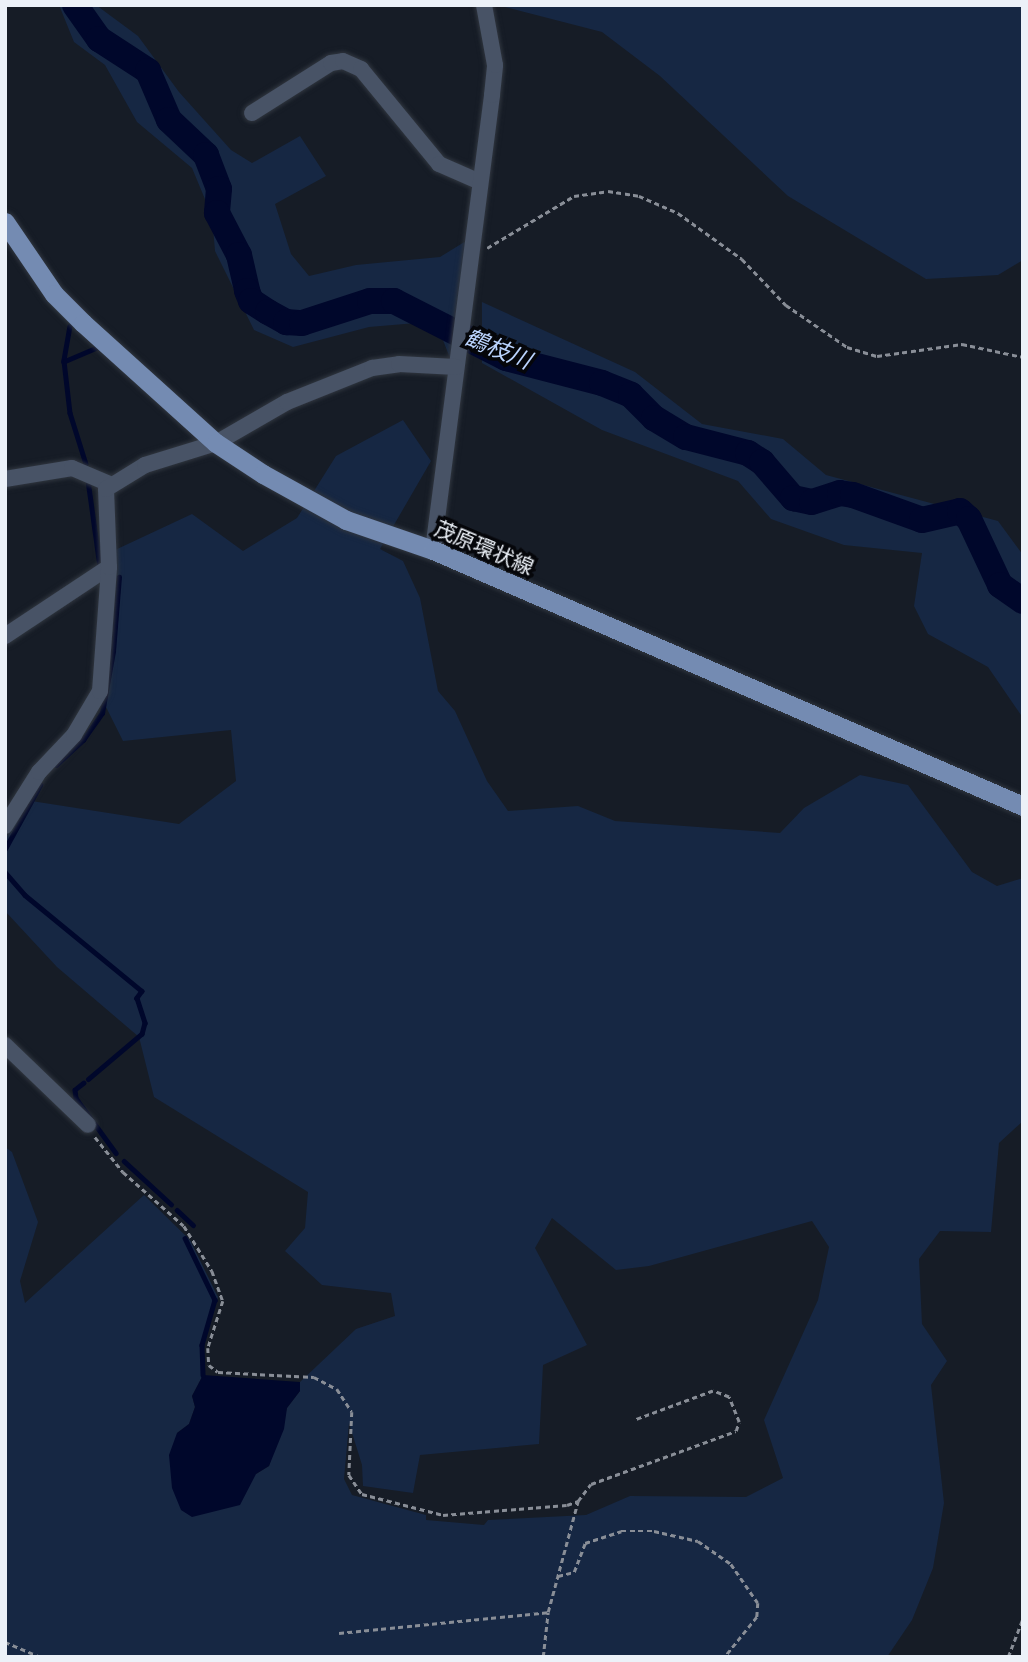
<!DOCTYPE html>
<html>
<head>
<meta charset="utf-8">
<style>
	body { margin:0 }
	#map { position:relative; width:1028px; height:1662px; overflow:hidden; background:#161c26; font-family:Montserrat,"Noto Sans JP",sans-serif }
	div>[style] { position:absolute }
	.green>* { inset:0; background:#162743 }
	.water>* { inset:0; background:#00072b }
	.stream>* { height:4.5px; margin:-2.25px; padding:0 2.25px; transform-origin:2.25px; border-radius:2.25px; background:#00072b }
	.river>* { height:26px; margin:-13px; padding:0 13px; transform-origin:13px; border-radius:13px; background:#00072b }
	.path>* { height:2.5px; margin-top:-1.25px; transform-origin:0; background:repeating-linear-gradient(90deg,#898e97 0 5px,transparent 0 8.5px) }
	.roads { filter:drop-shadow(0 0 2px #30363f) drop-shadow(0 0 2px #30363f) }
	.minor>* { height:16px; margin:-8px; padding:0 8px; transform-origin:8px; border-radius:8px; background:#485366 }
	.major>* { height:19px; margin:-9.5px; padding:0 9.5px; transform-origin:9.5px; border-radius:9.5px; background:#748bb2 }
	span { translate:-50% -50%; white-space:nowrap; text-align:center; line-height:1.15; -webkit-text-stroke:7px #05060a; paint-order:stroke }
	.street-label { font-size:21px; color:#ecf1f8 }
	.water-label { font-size:23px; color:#bbd4fe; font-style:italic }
	.frame { position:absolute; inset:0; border:7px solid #ecf1f8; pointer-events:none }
</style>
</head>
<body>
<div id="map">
	<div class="green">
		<div style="clip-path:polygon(59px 5px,96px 5px,138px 36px,179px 92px,231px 150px,252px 163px,300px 136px,326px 176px,275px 204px,291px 254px,309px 276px,356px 265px,440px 257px,466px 241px,450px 358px,439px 330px,428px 322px,369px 327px,293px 347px,254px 330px,215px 251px,212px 216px,192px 168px,137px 122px,105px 65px,74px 42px)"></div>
		<div style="clip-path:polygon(497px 5px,1023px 5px,1023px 260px,998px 275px,926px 279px,788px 196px,660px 76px,602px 32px)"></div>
		<div style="clip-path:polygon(482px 302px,635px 372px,702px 424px,783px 439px,826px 475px,998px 521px,1023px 555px,1023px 718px,988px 667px,928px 634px,914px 606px,922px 553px,844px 545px,771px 519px,738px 481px,602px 430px,482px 363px)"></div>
		<div style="clip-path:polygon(evenodd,403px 420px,431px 461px,380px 549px,403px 561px,420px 598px,438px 691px,455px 711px,487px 781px,508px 811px,578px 806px,615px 821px,780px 833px,804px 808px,860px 775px,908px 785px,972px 872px,997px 886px,1023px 878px,1023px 1121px,999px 1143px,991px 1232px,940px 1231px,919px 1259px,922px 1324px,947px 1361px,931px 1385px,944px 1503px,933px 1568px,912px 1620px,887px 1657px,5px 1657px,5px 1147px,12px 1152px,38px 1222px,20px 1281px,25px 1303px,144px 1195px,190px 1240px,218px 1297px,202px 1353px,203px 1375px,192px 1396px,195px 1407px,189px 1424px,177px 1433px,256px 1474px,269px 1466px,287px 1408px,300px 1391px,300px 1382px,356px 1329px,395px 1316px,391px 1293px,322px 1285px,285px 1251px,305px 1228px,308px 1192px,154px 1097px,139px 1037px,57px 967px,5px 911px,5px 839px,25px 800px,179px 824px,236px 781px,231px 730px,123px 741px,106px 707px,99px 706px,118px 592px,115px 550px,192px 514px,243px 551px,297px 518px,336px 456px,403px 420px,552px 1218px,616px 1270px,649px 1266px,812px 1221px,829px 1247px,818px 1300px,764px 1420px,783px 1478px,746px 1497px,630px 1496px,586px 1515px,488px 1520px,484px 1525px,426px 1520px,426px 1515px,352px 1495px,344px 1479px,349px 1423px,362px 1465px,363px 1486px,413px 1493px,420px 1455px,539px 1444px,543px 1365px,587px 1345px,535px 1248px,552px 1218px)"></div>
	</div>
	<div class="water">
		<div style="clip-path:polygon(203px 1375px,300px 1382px,300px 1391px,287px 1408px,284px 1429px,269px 1466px,256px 1474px,240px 1505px,192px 1517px,181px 1510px,172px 1488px,169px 1455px,177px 1433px,189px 1424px,195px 1407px,192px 1396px)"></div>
	</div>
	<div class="stream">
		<div style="left:70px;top:326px;width:36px;rotate:100deg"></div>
		<div style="left:64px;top:361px;width:52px;rotate:83.4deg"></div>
		<div style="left:70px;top:413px;width:53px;rotate:72.6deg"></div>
		<div style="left:65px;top:361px;width:34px;rotate:-23deg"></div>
		<div style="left:88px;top:480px;width:87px;rotate:82.1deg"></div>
		<div style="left:56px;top:765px;width:37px;rotate:-43deg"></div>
		<div style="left:83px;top:740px;width:33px;rotate:-55deg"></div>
		<div style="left:102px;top:713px;width:63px;rotate:-79.9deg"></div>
		<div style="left:113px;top:651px;width:74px;rotate:-85.4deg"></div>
		<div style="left:5px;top:849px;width:73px;rotate:-61.3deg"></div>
		<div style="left:5px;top:872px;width:30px;rotate:49deg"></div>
		<div style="left:25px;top:895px;width:151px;rotate:39.4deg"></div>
		<div style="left:142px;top:991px;width:9px;rotate:126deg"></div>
		<div style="left:137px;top:998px;width:26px;rotate:72deg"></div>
		<div style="left:145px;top:1023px;width:11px;rotate:105deg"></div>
		<div style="left:142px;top:1034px;width:70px;rotate:139.7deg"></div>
		<div style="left:84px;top:1083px;width:11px;rotate:142deg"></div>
		<div style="left:75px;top:1090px;width:8px;rotate:83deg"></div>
		<div style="left:76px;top:1098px;width:68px;rotate:54deg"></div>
		<div style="left:124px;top:1161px;width:64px;rotate:42.5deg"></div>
		<div style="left:177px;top:1210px;width:22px;rotate:43deg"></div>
		<div style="left:185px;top:1238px;width:69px;rotate:64.2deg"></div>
		<div style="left:215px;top:1300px;width:47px;rotate:106.1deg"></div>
		<div style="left:202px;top:1345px;width:30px;rotate:88deg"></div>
	</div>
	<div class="river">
		<div style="left:75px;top:5px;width:42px;rotate:54.8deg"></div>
		<div style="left:99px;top:39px;width:59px;rotate:33.1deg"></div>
		<div style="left:148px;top:71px;width:53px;rotate:66.8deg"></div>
		<div style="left:169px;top:120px;width:51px;rotate:43.4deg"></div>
		<div style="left:206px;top:155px;width:36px;rotate:69deg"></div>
		<div style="left:219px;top:189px;width:24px;rotate:95deg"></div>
		<div style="left:217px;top:213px;width:47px;rotate:62.4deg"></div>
		<div style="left:239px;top:255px;width:37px;rotate:77deg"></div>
		<div style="left:247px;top:291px;width:11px;rotate:68deg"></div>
		<div style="left:251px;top:301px;width:20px;rotate:33deg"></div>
		<div style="left:268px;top:312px;width:21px;rotate:29deg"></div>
		<div style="left:286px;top:322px;width:16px;rotate:4deg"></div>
		<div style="left:302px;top:323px;width:71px;rotate:-17.9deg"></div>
		<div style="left:370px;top:301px;width:24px"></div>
		<div style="left:394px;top:301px;width:126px;rotate:27deg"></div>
		<div style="left:506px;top:358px;width:99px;rotate:14.6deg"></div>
		<div style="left:602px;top:383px;width:31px;rotate:22deg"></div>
		<div style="left:631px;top:395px;width:33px;rotate:45deg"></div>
		<div style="left:654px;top:418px;width:37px;rotate:31deg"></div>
		<div style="left:686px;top:437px;width:64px;rotate:14.5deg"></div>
		<div style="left:748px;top:453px;width:17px;rotate:33deg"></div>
		<div style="left:762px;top:462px;width:48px;rotate:49.3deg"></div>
		<div style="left:793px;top:498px;width:19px;rotate:12deg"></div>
		<div style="left:812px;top:502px;width:29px;rotate:-18deg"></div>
		<div style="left:840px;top:493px;width:13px;rotate:9deg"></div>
		<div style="left:853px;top:495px;width:73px;rotate:19.9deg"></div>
		<div style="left:922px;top:520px;width:39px;rotate:-13deg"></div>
		<div style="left:960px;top:511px;width:12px;rotate:42deg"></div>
		<div style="left:969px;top:519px;width:73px;rotate:64.8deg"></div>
		<div style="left:1000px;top:585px;width:28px;rotate:35deg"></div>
	</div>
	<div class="path">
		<div style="left:487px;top:248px;width:101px;rotate:-30.9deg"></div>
		<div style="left:574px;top:196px;width:34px;rotate:-8deg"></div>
		<div style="left:608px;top:191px;width:31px;rotate:9deg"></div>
		<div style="left:639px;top:196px;width:43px;rotate:23.6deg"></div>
		<div style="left:678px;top:213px;width:79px;rotate:35.7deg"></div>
		<div style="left:742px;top:259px;width:64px;rotate:46.3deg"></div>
		<div style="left:786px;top:305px;width:74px;rotate:34.5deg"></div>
		<div style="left:847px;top:347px;width:31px;rotate:17deg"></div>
		<div style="left:877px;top:356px;width:86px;rotate:-8deg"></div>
		<div style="left:962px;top:344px;width:62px;rotate:12deg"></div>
		<div style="left:95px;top:1137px;width:45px;rotate:51.3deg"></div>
		<div style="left:123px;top:1172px;width:81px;rotate:41.5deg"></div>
		<div style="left:184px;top:1226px;width:53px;rotate:58.1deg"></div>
		<div style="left:212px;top:1271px;width:32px;rotate:70deg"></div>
		<div style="left:223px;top:1301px;width:49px;rotate:107.7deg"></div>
		<div style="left:208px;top:1348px;width:17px;rotate:87deg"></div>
		<div style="left:209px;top:1365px;width:11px;rotate:38deg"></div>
		<div style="left:218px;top:1372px;width:96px;rotate:3deg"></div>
		<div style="left:314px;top:1377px;width:26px;rotate:28deg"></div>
		<div style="left:337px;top:1389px;width:27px;rotate:57deg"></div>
		<div style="left:352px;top:1412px;width:63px;rotate:92.7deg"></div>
		<div style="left:349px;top:1475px;width:23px;rotate:56deg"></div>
		<div style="left:362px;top:1494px;width:84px;rotate:14.5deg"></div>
		<div style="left:443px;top:1515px;width:124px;rotate:-4.6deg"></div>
		<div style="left:567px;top:1505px;width:12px;rotate:-20deg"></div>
		<div style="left:578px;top:1501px;width:21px;rotate:-53deg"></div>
		<div style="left:591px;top:1484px;width:154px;rotate:-20.1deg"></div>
		<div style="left:736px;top:1431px;width:9px;rotate:-72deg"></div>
		<div style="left:739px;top:1422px;width:27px;rotate:-112deg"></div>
		<div style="left:729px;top:1397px;width:17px;rotate:-159deg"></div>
		<div style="left:713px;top:1391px;width:83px;rotate:159.6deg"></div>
		<div style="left:558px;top:1576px;width:16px;rotate:-14deg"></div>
		<div style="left:574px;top:1572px;width:31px;rotate:-69deg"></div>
		<div style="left:585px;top:1543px;width:38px;rotate:-18deg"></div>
		<div style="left:621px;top:1531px;width:33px"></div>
		<div style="left:654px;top:1531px;width:45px;rotate:12.8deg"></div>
		<div style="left:698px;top:1541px;width:40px;rotate:34.9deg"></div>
		<div style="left:731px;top:1564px;width:47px;rotate:55.3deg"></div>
		<div style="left:758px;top:1603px;width:14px;rotate:94deg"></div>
		<div style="left:757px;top:1617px;width:51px;rotate:128.7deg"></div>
		<div style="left:339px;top:1633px;width:210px;rotate:-5.7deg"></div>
		<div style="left:5px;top:1642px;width:39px;rotate:23deg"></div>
		<div style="left:543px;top:1657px;width:45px;rotate:-83.7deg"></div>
		<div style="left:548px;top:1612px;width:115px;rotate:-74.9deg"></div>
		<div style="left:1008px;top:1657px;width:42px;rotate:-69deg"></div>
	</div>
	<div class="roads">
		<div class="minor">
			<div style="left:252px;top:113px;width:93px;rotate:-32.3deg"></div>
			<div style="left:331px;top:63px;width:12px;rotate:-9deg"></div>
			<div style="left:343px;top:61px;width:20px;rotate:24deg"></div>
			<div style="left:361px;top:69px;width:123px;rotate:50.6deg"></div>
			<div style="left:439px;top:164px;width:43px;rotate:23.6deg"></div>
			<div style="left:5px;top:479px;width:68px;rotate:-9.3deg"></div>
			<div style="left:72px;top:468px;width:43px;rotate:23deg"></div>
			<div style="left:433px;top:550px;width:459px;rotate:-82.6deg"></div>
			<div style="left:492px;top:95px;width:30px;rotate:-84deg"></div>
			<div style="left:495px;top:65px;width:61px;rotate:-100.4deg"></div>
			<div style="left:5px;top:636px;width:125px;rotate:-33.6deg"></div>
			<div style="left:5px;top:826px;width:64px;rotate:-57.8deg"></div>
			<div style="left:39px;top:772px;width:51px;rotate:-46.6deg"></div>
			<div style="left:74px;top:735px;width:51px;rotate:-59.4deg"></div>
			<div style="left:100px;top:691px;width:124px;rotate:-85.8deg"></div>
			<div style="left:109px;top:567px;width:78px;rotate:-92.2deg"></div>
			<div style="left:106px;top:489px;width:46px;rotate:-31.6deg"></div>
			<div style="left:145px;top:465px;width:74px;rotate:-17.2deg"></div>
			<div style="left:216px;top:443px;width:82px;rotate:-30deg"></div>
			<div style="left:287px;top:402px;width:92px;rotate:-21.8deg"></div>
			<div style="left:372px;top:368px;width:27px;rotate:-8deg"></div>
			<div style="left:399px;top:364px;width:57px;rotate:3deg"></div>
			<div style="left:5px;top:1045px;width:115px;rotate:43.9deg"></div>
		</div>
		<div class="major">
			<div style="left:5px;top:222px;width:87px;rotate:55.8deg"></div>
			<div style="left:54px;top:294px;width:41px;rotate:45deg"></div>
			<div style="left:83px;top:323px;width:179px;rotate:42.1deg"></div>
			<div style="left:216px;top:443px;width:56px;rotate:33.4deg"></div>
			<div style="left:263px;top:474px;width:95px;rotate:29deg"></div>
			<div style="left:346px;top:520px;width:92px;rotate:19deg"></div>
			<div style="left:433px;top:550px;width:643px;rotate:23.46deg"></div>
		</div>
	</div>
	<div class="street-label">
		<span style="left:484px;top:548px;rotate:23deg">茂原環状線</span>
	</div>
	<div class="water-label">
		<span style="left:498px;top:349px;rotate:22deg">鶴枝川</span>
	</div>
	<div class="frame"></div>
</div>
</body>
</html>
